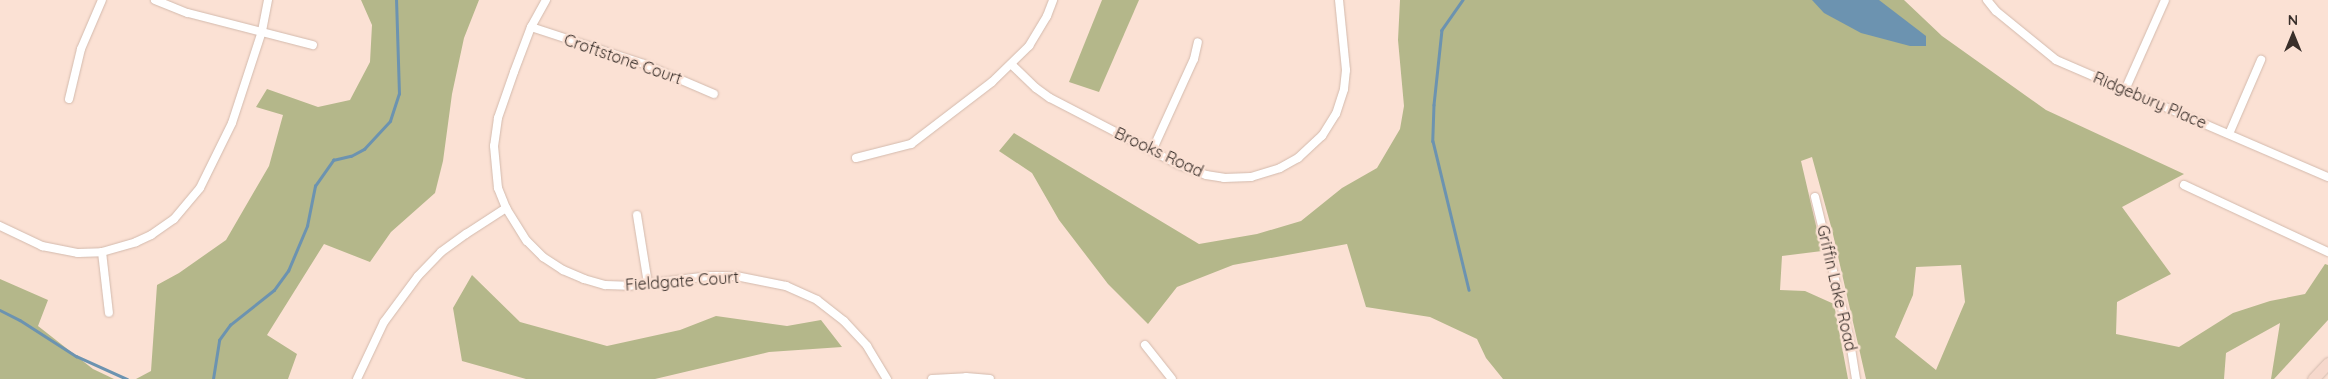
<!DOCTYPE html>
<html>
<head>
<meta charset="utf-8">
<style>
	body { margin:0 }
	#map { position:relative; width:2328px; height:379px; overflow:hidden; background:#fbe1d4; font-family:Quicksand,sans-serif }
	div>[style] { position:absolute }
	.forest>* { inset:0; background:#b4b78a }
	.water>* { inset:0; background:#6c93b0 }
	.stream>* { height:2.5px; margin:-1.25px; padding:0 1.25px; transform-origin:1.25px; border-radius:1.25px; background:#6c93b0 }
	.roads { filter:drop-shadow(0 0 1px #d3baad) drop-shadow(0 0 1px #d3baad) }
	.street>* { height:8px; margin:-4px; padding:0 4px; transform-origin:4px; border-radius:4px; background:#fff }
	.secondary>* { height:11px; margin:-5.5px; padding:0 5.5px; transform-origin:5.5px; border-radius:5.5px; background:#f6d8cc }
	span { translate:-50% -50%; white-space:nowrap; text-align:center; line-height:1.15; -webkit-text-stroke:5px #fbe1d4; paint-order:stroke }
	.street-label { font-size:16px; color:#392f2a }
	.north { position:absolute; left:2268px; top:10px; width:50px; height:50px; -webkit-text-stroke:4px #fbe1d4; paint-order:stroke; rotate:0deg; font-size:14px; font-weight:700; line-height:20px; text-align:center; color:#392f2a }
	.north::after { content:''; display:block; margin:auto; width:18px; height:22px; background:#392f2a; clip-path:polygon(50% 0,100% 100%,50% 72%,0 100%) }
</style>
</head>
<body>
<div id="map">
	<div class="forest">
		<div style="clip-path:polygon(361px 0,479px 0,464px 38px,452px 94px,443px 161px,435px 193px,391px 232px,370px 262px,324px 244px,267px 335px,297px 354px,288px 379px,136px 379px,151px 371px,157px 285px,179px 273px,226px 240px,269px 166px,283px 115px,256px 107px,267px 89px,318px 107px,350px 100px,370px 62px,372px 25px)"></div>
		<div style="clip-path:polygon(1102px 0,1139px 0,1099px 92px,1069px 82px)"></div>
		<div style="clip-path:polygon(evenodd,1400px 0,1904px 0,1942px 36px,2046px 110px,2184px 174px,2122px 207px,2171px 274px,2117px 302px,2116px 334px,2179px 347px,2233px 313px,2270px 301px,2305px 294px,2325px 264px,2328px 265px,2328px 320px,2274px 379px,2271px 379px,2280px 323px,2226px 353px,2224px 379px,1866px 379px,1832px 230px,1812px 157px,1801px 161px,1822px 251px,1782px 256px,1780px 290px,1805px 291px,1834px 304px,1848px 379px,1503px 379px,1486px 358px,1477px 339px,1430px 317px,1366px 307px,1347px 244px,1233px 265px,1177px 287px,1148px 324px,1108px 284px,1059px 220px,1032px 173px,999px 151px,1014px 133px,1199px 244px,1257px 234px,1301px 221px,1342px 188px,1377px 168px,1400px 129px,1404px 106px,1398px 40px,1400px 0,1961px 265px,1965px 302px,1936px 370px,1895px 337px,1913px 295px,1916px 267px,1961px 265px)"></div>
		<div style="clip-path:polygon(472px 275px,520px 322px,607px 346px,680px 330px,716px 316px,787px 326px,821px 320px,842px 347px,769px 352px,655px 379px,526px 379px,462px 361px,453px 308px)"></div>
		<div style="clip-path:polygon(0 279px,48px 300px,38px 326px,93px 369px,114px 379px,0 379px)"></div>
	</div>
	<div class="water">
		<div style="clip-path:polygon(1812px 0,1879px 0,1926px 36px,1926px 46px,1910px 46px,1861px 33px,1824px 13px)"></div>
	</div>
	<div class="stream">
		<div style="left:1463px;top:0;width:37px;rotate:125deg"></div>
		<div style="left:1442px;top:30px;width:75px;rotate:96.1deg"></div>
		<div style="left:1434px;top:105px;width:36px;rotate:92deg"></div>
		<div style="left:1433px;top:141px;width:153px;rotate:76.4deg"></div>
		<div style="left:0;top:310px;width:22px;rotate:27deg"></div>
		<div style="left:20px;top:320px;width:67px;rotate:32.7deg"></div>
		<div style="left:76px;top:356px;width:56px;rotate:24.3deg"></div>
		<div style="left:213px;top:379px;width:39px;rotate:-81deg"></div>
		<div style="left:219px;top:340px;width:19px;rotate:-54deg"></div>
		<div style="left:230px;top:325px;width:56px;rotate:-38.5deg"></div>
		<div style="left:274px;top:290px;width:24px;rotate:-54deg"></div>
		<div style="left:288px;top:271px;width:49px;rotate:-67.1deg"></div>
		<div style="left:307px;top:226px;width:41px;rotate:-78.7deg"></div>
		<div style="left:315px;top:186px;width:32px;rotate:-55deg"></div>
		<div style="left:333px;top:160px;width:18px;rotate:-13deg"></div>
		<div style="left:351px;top:156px;width:15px;rotate:-28deg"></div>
		<div style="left:364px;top:149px;width:38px;rotate:-47deg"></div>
		<div style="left:390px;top:121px;width:28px;rotate:-72deg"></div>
		<div style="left:399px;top:94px;width:94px;rotate:-91.8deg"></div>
	</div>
	<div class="roads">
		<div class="street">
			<div style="left:155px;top:0;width:35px;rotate:22deg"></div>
			<div style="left:188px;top:13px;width:129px;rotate:14.4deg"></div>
			<div style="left:546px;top:0;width:31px;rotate:119deg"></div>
			<div style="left:531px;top:27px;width:48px;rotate:110.7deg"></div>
			<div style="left:514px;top:72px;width:49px;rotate:109.2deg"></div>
			<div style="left:498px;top:118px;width:28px;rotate:98deg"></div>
			<div style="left:494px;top:146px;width:42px;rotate:84.6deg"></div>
			<div style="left:498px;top:188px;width:22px;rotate:68deg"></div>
			<div style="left:506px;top:208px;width:39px;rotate:58deg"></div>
			<div style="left:527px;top:241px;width:23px;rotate:45deg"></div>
			<div style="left:543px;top:257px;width:24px;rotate:33deg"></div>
			<div style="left:563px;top:270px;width:23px;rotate:23deg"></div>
			<div style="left:584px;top:279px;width:22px;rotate:16deg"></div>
			<div style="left:605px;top:285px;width:23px;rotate:2deg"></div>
			<div style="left:628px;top:286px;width:82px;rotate:-7deg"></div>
			<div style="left:709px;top:276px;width:27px"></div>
			<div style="left:736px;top:276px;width:51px;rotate:11.3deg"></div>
			<div style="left:786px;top:286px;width:34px;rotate:24deg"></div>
			<div style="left:817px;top:300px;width:34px;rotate:38deg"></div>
			<div style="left:844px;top:321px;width:34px;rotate:47deg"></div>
			<div style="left:867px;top:346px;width:39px;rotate:59deg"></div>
			<div style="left:1987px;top:0;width:14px;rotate:51deg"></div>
			<div style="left:1996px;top:11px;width:77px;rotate:39.2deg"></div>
			<div style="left:2056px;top:60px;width:296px;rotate:23.3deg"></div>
			<div style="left:531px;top:27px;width:119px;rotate:18.1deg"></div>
			<div style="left:644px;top:64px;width:76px;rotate:23.2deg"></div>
			<div style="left:1012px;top:65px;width:33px;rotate:44deg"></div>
			<div style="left:1036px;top:88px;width:17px;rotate:36deg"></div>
			<div style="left:1050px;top:98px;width:145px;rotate:27.4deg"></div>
			<div style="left:1179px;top:165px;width:29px;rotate:20deg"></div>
			<div style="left:1206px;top:175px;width:18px;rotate:9deg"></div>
			<div style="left:1224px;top:178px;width:27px;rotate:-2deg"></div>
			<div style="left:1251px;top:177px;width:30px;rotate:-17deg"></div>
			<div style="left:1280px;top:168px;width:21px;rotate:-29deg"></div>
			<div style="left:1298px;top:158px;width:33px;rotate:-43deg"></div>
			<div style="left:1322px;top:136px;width:26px;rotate:-58deg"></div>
			<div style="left:1336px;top:114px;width:26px;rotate:-72deg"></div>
			<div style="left:1344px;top:89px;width:19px;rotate:-84deg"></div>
			<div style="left:1346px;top:70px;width:70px;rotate:-95.7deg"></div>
			<div style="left:2125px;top:90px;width:98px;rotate:-66deg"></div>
			<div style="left:69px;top:99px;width:51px;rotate:-76.5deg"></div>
			<div style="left:81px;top:49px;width:53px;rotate:-66.8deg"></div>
			<div style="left:2229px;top:134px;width:81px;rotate:-66.6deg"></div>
			<div style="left:1152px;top:151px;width:101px;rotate:-65.5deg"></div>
			<div style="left:1194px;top:59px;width:17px;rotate:-77deg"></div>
			<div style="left:856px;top:158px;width:57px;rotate:-14.3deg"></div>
			<div style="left:911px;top:144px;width:102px;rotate:-37.4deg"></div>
			<div style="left:992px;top:82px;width:52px;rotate:-44.2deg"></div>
			<div style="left:1029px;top:46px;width:35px;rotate:-59deg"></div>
			<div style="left:1047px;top:16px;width:17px;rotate:-69deg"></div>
			<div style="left:2184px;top:185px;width:159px;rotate:25deg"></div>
			<div style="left:1815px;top:197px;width:143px;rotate:76.3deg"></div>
			<div style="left:1849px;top:336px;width:44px;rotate:80.8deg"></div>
			<div style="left:637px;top:215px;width:70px;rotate:80.9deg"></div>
			<div style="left:0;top:226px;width:47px;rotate:25.5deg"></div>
			<div style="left:42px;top:246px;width:37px;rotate:11deg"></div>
			<div style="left:78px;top:253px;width:24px;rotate:-2deg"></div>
			<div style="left:102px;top:252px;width:35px;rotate:-16deg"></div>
			<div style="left:136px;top:242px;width:17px;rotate:-25deg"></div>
			<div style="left:151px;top:235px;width:28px;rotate:-35deg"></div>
			<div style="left:174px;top:219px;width:40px;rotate:-50deg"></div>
			<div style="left:200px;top:188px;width:72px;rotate:-63.8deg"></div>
			<div style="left:232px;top:123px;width:97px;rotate:-71.9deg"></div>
			<div style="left:262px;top:31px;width:32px;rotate:-79deg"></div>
			<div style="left:102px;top:252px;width:61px;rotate:83.5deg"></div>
			<div style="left:1145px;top:345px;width:43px;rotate:51.5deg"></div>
			<div style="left:357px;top:379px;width:63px;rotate:-64.7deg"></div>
			<div style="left:384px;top:322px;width:57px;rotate:-53.5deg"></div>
			<div style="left:418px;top:276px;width:33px;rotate:-46deg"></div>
			<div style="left:441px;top:252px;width:31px;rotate:-36deg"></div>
			<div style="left:466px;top:234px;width:48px;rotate:-33deg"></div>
			<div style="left:932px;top:379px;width:34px;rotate:-3deg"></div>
			<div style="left:966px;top:377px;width:24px;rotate:5deg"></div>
		</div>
		<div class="secondary">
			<div style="left:2313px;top:379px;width:22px;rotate:-47deg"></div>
		</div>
	</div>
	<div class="street-label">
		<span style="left:623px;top:59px;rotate:19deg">Croftstone Court</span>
		<span style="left:2150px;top:100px;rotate:23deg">Ridgebury Place</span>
		<span style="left:1159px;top:152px;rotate:25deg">Brooks Road</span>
		<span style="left:682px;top:281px;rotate:-4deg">Fieldgate Court</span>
		<span style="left:1837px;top:288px;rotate:77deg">Griffin Lake Road</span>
	</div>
	<div class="north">N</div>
</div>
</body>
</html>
